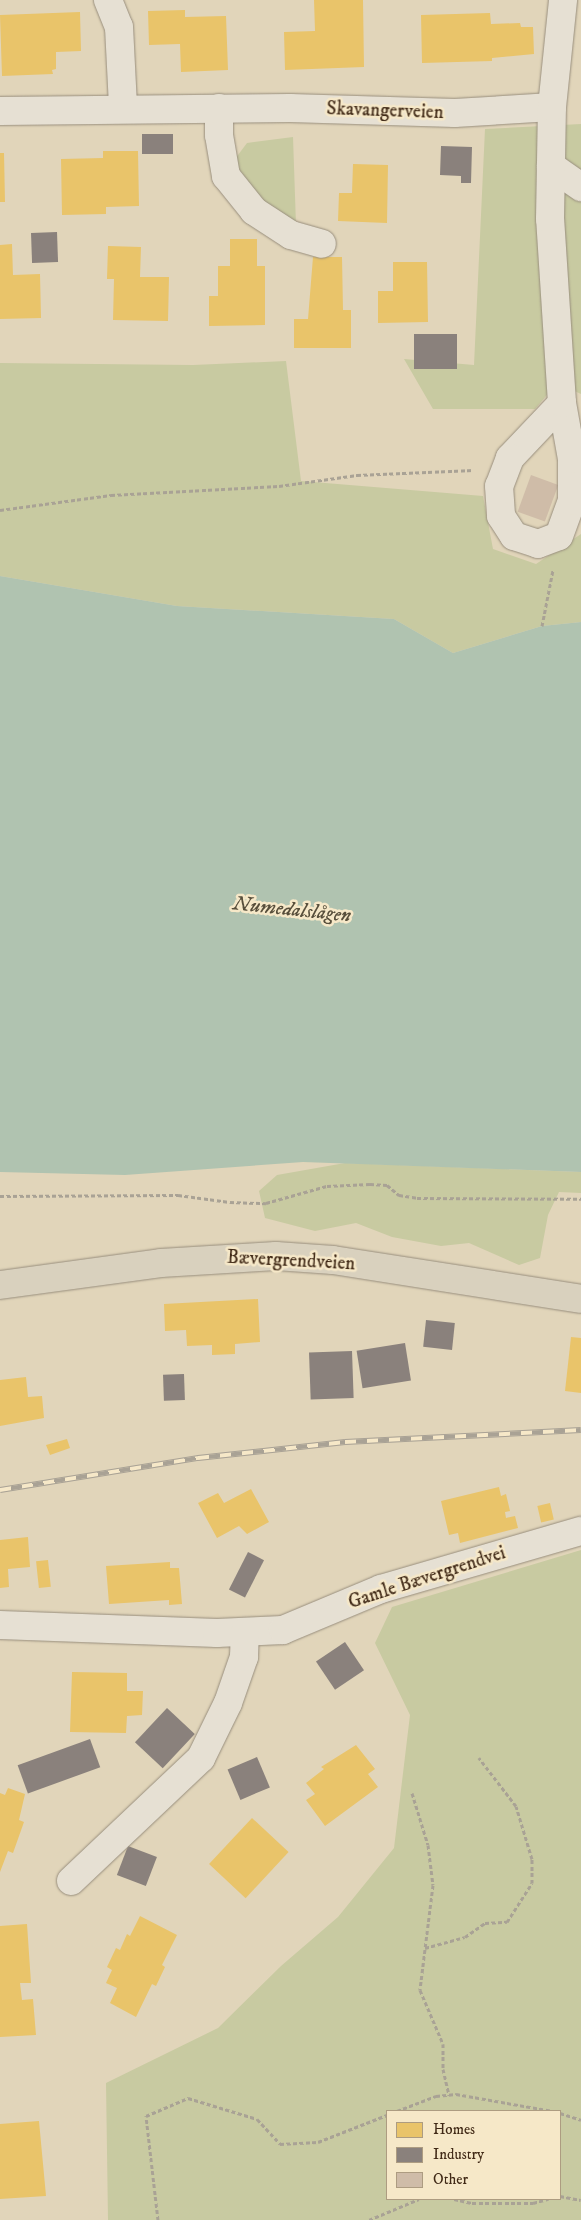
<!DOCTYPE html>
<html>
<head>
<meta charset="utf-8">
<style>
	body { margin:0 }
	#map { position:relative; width:581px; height:2220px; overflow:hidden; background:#e1d5ba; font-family:"IM FELL DW Pica",serif }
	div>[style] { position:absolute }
	.green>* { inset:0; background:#c8caa1 }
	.water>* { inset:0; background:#b0c3b0 }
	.homes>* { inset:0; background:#e9c46a; transform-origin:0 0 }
	.industry>* { inset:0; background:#8a817c; transform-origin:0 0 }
	.building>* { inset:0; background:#cfbca8; transform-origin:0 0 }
	.path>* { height:3px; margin-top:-1.5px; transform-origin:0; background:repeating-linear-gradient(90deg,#a9a295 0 4px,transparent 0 6.5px) }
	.roads { filter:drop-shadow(0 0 1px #988e7d) drop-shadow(0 0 1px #988e7d) }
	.minor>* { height:28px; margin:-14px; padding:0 14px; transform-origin:14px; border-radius:14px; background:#e6e0d3 }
	.major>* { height:28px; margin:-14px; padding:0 14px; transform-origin:14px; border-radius:14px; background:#d9d1be }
	.rail>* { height:5.5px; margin-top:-2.75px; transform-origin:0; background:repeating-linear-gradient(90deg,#f6e8c8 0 11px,#a9a295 0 22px); box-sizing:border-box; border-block:1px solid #a9a295 }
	span { translate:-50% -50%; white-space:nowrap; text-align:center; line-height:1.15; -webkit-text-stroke:5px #f6e8c8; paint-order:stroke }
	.street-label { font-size:19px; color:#402916 }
	.water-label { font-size:20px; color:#574e3b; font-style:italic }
	.legend { position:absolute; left:386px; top:2110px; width:175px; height:90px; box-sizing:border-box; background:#f6e8c8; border:1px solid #ad9c81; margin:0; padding:6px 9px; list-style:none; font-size:15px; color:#402916 }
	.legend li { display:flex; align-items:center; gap:10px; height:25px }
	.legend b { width:25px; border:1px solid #ad9c81 }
</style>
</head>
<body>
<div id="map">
	<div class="green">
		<div style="clip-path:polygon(581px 124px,581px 394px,557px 383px,535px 409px,433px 409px,404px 359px,474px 365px,485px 129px)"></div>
		<div style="clip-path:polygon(293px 137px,296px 225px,249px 192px,235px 159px,247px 143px)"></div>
		<div style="clip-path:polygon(286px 361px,301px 481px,483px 496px,493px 549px,536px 564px,581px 534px,581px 622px,542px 626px,453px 653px,394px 619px,177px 606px,0 576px,0 363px,193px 365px)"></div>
		<div style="clip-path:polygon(345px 1163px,581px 1172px,581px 1193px,559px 1192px,548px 1215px,540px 1258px,519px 1265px,469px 1243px,441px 1246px,392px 1237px,356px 1223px,315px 1231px,265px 1218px,259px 1191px,277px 1175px)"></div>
		<div style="clip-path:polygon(evenodd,581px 1550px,581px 2220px,108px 2220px,106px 2083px,218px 2028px,281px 1966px,338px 1917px,394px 1848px,410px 1715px,375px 1643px,392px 1607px,581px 1550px,387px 2111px,560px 2111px,560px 2199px,387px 2199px,387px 2111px)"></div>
	</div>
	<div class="water">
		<div style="clip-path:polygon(0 576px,177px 606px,394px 619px,453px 653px,542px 626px,581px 622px,581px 1172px,303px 1162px,125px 1175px,0 1172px)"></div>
	</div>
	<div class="homes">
		<div style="clip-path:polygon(314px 0,363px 0,364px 67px,285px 70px,284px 32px,315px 31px)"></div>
		<div style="clip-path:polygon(185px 10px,185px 17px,226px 16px,228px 70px,181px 72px,180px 44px,149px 45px,148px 11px)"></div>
		<div style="clip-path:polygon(80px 12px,81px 51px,56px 52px,56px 69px,52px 70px,53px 74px,2px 76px,0 15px)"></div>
		<div style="clip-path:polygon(490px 13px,491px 24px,520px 23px,521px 27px,533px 27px,534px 54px,492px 58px,492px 61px,422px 63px,421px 15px)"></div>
		<div style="clip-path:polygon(103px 151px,138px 151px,139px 206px,106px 207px,106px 214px,62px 215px,61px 159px,103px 158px)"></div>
		<div style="clip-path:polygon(0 153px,4px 153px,5px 202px,0 202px)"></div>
		<div style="clip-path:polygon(353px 164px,388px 165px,387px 223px,338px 221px,339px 193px,352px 193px)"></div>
		<div style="clip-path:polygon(230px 239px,257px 239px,257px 266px,265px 266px,265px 325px,209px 326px,209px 296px,218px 296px,218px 266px,230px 266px)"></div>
		<div style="clip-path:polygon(12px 244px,13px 275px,40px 274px,41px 318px,0 319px,0 245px)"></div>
		<div style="clip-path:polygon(108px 246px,141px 247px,140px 277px,169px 277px,168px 321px,113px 320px,114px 279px,107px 279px)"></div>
		<div style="clip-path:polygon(313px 257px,342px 257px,343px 310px,351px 310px,351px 348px,294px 348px,294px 319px,308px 319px)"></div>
		<div style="clip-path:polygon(393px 262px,427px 262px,428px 322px,378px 323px,378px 291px,393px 291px)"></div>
		<div style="clip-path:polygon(258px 1299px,260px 1342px,235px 1344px,235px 1354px,212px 1355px,212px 1345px,187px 1346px,186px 1330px,165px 1331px,164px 1304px)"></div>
		<div style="clip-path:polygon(571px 1337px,581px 1338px,581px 1393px,565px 1391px)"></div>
		<div style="clip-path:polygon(26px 1377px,28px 1397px,42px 1396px,44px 1418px,0 1426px,0 1380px)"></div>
		<div style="clip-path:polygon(67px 1439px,70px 1448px,50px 1455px,46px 1445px)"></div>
		<div style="clip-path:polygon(499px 1487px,501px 1496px,506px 1494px,510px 1511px,505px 1512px,506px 1518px,515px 1516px,518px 1528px,460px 1543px,458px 1533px,449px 1535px,441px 1501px)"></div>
		<div style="clip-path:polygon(251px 1489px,269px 1522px,247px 1534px,239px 1526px,217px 1538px,198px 1503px,218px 1493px,224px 1503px)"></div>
		<div style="left:550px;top:1503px;width:17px;height:13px;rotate:77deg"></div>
		<div style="clip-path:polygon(28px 1537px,30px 1567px,8px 1569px,9px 1587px,0 1588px,0 1540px)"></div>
		<div style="left:48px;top:1560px;width:27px;height:12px;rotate:84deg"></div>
		<div style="clip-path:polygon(170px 1562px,170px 1568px,179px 1568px,182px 1604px,169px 1605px,169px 1600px,109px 1604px,106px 1566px)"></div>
		<div style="clip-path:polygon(72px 1672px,127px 1673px,127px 1691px,143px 1691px,142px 1715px,127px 1716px,126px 1733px,70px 1732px)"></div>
		<div style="clip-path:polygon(356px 1745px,375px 1769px,368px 1774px,378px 1787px,325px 1826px,306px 1800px,315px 1794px,306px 1783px,324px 1769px,321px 1767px)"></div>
		<div style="clip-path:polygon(8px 1788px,25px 1794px,19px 1820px,24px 1822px,13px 1853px,8px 1851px,0 1872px,0 1793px,5px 1795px)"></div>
		<div style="left:252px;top:1818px;width:50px;height:63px;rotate:43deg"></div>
		<div style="clip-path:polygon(140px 1916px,177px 1935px,162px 1965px,165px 1967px,156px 1986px,152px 1984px,136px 2017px,110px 2003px,117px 1988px,106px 1983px,112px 1970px,107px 1967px,116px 1948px,120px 1950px,127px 1934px,130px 1936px)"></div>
		<div style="clip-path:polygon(27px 1924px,31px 1983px,20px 1983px,22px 2000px,33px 1999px,36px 2035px,0 2037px,0 1926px)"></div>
		<div style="clip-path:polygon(39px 2121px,46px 2196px,0 2199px,0 2124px)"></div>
	</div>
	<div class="industry">
		<div style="left:142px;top:134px;width:31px;height:20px"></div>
		<div style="clip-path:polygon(441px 146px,472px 147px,471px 183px,461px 183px,461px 176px,440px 175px)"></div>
		<div style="left:57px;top:232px;width:30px;height:26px;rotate:88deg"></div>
		<div style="left:414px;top:334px;width:43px;height:35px"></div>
		<div style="left:426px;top:1320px;width:29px;height:27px;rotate:6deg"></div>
		<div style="left:405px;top:1343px;width:38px;height:49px;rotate:81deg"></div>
		<div style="left:352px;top:1351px;width:47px;height:43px;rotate:88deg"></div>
		<div style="left:184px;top:1374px;width:26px;height:21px;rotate:88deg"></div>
		<div style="left:248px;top:1552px;width:18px;height:42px;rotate:27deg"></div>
		<div style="left:345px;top:1642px;width:34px;height:35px;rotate:56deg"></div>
		<div style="left:167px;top:1708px;width:38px;height:47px;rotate:43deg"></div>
		<div style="left:90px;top:1739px;width:30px;height:77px;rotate:70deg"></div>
		<div style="left:257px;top:1757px;width:33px;height:32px;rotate:67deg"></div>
		<div style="left:128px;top:1846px;width:31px;height:31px;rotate:21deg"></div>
	</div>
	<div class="building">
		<div style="left:531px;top:475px;width:29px;height:39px;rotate:20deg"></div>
	</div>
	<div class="path">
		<div style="left:0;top:510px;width:112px;rotate:-7.7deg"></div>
		<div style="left:111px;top:495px;width:168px;rotate:-3.1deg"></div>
		<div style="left:279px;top:486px;width:79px;rotate:-8deg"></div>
		<div style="left:357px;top:475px;width:117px;rotate:-2.4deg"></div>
		<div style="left:542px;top:626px;width:57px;rotate:-78.9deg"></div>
		<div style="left:0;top:1196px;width:178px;rotate:-0.3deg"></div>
		<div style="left:178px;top:1195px;width:52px;rotate:7.7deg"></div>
		<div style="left:230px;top:1202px;width:36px;rotate:2deg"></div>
		<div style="left:266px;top:1203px;width:63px;rotate:-15.6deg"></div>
		<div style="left:327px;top:1186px;width:43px;rotate:-2.7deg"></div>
		<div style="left:370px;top:1184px;width:17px;rotate:3deg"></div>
		<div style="left:387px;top:1185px;width:16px;rotate:40deg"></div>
		<div style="left:399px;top:1195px;width:18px;rotate:9deg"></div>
		<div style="left:417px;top:1198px;width:164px;rotate:0.3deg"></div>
		<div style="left:412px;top:1793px;width:54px;rotate:72.9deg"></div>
		<div style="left:428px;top:1845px;width:40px;rotate:82.9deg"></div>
		<div style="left:433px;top:1885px;width:106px;rotate:97.1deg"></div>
		<div style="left:420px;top:1990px;width:59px;rotate:66.9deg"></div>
		<div style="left:443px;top:2044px;width:25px;rotate:90deg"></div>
		<div style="left:443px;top:2069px;width:27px;rotate:77deg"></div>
		<div style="left:425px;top:1948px;width:41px;rotate:-15.4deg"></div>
		<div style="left:465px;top:1937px;width:24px;rotate:-35deg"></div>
		<div style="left:485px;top:1923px;width:22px;rotate:-3deg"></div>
		<div style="left:507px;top:1922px;width:46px;rotate:-57.3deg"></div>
		<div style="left:532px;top:1883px;width:24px;rotate:-90deg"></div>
		<div style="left:532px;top:1859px;width:55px;rotate:-106.8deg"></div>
		<div style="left:516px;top:1806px;width:61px;rotate:-127.6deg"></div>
		<div style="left:397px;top:2111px;width:42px;rotate:-21deg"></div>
		<div style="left:436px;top:2096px;width:20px;rotate:-6deg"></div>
		<div style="left:456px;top:2094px;width:97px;rotate:10deg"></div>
		<div style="left:560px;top:2113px;width:22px;rotate:18deg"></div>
		<div style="left:560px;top:2196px;width:21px;rotate:11deg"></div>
		<div style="left:454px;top:2199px;width:18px;rotate:13deg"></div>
		<div style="left:472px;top:2203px;width:61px"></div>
		<div style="left:533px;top:2203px;width:16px;rotate:-15deg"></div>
		<div style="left:158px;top:2220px;width:105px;rotate:-96.6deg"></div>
		<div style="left:146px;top:2116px;width:46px;rotate:-23.2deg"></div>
		<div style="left:188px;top:2098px;width:72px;rotate:16.9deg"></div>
		<div style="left:257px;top:2119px;width:34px;rotate:47deg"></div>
		<div style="left:280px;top:2144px;width:38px;rotate:-3deg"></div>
		<div style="left:318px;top:2142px;width:74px;rotate:-21.4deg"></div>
		<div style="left:369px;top:2220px;width:54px;rotate:-22.8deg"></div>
	</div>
	<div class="roads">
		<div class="minor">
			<div style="left:108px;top:0;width:29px;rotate:68deg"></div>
			<div style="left:119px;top:27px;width:80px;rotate:87.1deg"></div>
			<div style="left:219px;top:108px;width:27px;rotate:90deg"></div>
			<div style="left:219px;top:135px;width:42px;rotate:80.3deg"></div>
			<div style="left:226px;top:176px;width:45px;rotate:51.3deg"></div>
			<div style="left:254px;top:211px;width:44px;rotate:33deg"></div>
			<div style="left:291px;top:235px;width:32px;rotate:16deg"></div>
			<div style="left:0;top:111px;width:290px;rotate:-0.6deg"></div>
			<div style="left:290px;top:108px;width:165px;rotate:1.7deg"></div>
			<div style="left:455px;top:113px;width:97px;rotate:-3.5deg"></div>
			<div style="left:551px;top:166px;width:37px;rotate:35deg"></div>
			<div style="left:562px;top:403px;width:76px;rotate:133.4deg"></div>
			<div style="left:510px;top:458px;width:30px;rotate:111deg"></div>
			<div style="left:499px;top:486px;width:30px;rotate:86deg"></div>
			<div style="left:501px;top:516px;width:24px;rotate:57deg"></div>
			<div style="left:514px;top:536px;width:25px;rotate:18deg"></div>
			<div style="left:538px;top:544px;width:22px;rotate:-21deg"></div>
			<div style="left:559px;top:536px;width:37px;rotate:-70deg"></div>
			<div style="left:572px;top:501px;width:42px;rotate:-90deg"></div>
			<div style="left:572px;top:459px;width:57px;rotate:-100.1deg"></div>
			<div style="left:562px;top:403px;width:184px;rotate:-93.7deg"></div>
			<div style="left:550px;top:219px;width:112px;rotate:-89deg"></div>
			<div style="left:552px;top:107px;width:108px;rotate:-84.1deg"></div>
			<div style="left:0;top:1625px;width:217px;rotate:2.1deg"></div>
			<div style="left:217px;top:1633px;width:66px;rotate:-2.6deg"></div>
			<div style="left:283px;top:1630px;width:106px;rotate:-22.7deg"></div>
			<div style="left:381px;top:1589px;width:208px;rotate:-16.2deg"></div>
			<div style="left:71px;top:1881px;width:179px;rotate:-43.4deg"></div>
			<div style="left:201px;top:1758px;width:61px;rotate:-63.9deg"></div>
			<div style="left:228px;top:1703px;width:49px;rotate:-70.8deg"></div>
			<div style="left:244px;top:1657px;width:24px;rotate:-88deg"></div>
		</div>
		<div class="major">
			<div style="left:0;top:1285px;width:162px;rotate:-7.8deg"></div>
			<div style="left:161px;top:1263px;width:115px;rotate:-3.5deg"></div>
			<div style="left:276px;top:1256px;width:57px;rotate:4deg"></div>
			<div style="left:333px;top:1260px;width:251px;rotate:8.9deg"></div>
		</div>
	</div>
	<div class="rail">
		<div style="left:0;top:1490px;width:201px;rotate:-9.2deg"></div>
		<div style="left:198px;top:1458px;width:148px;rotate:-6.2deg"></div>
		<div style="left:345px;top:1442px;width:236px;rotate:-2.9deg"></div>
	</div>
	<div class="street-label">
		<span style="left:385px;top:111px;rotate:2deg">Skavangerveien</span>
		<span style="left:291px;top:1261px;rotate:3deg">Bævergrendveien</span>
		<span style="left:427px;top:1578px;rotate:-18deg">Gamle Bævergrendvei</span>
	</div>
	<div class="water-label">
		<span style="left:292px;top:910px;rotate:6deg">Numedalslågen</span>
	</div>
	<ul class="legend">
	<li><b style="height:14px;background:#e9c46a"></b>Homes</li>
	<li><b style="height:14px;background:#8a817c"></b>Industry</li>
	<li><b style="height:14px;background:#cfbca8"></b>Other</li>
	</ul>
</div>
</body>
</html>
